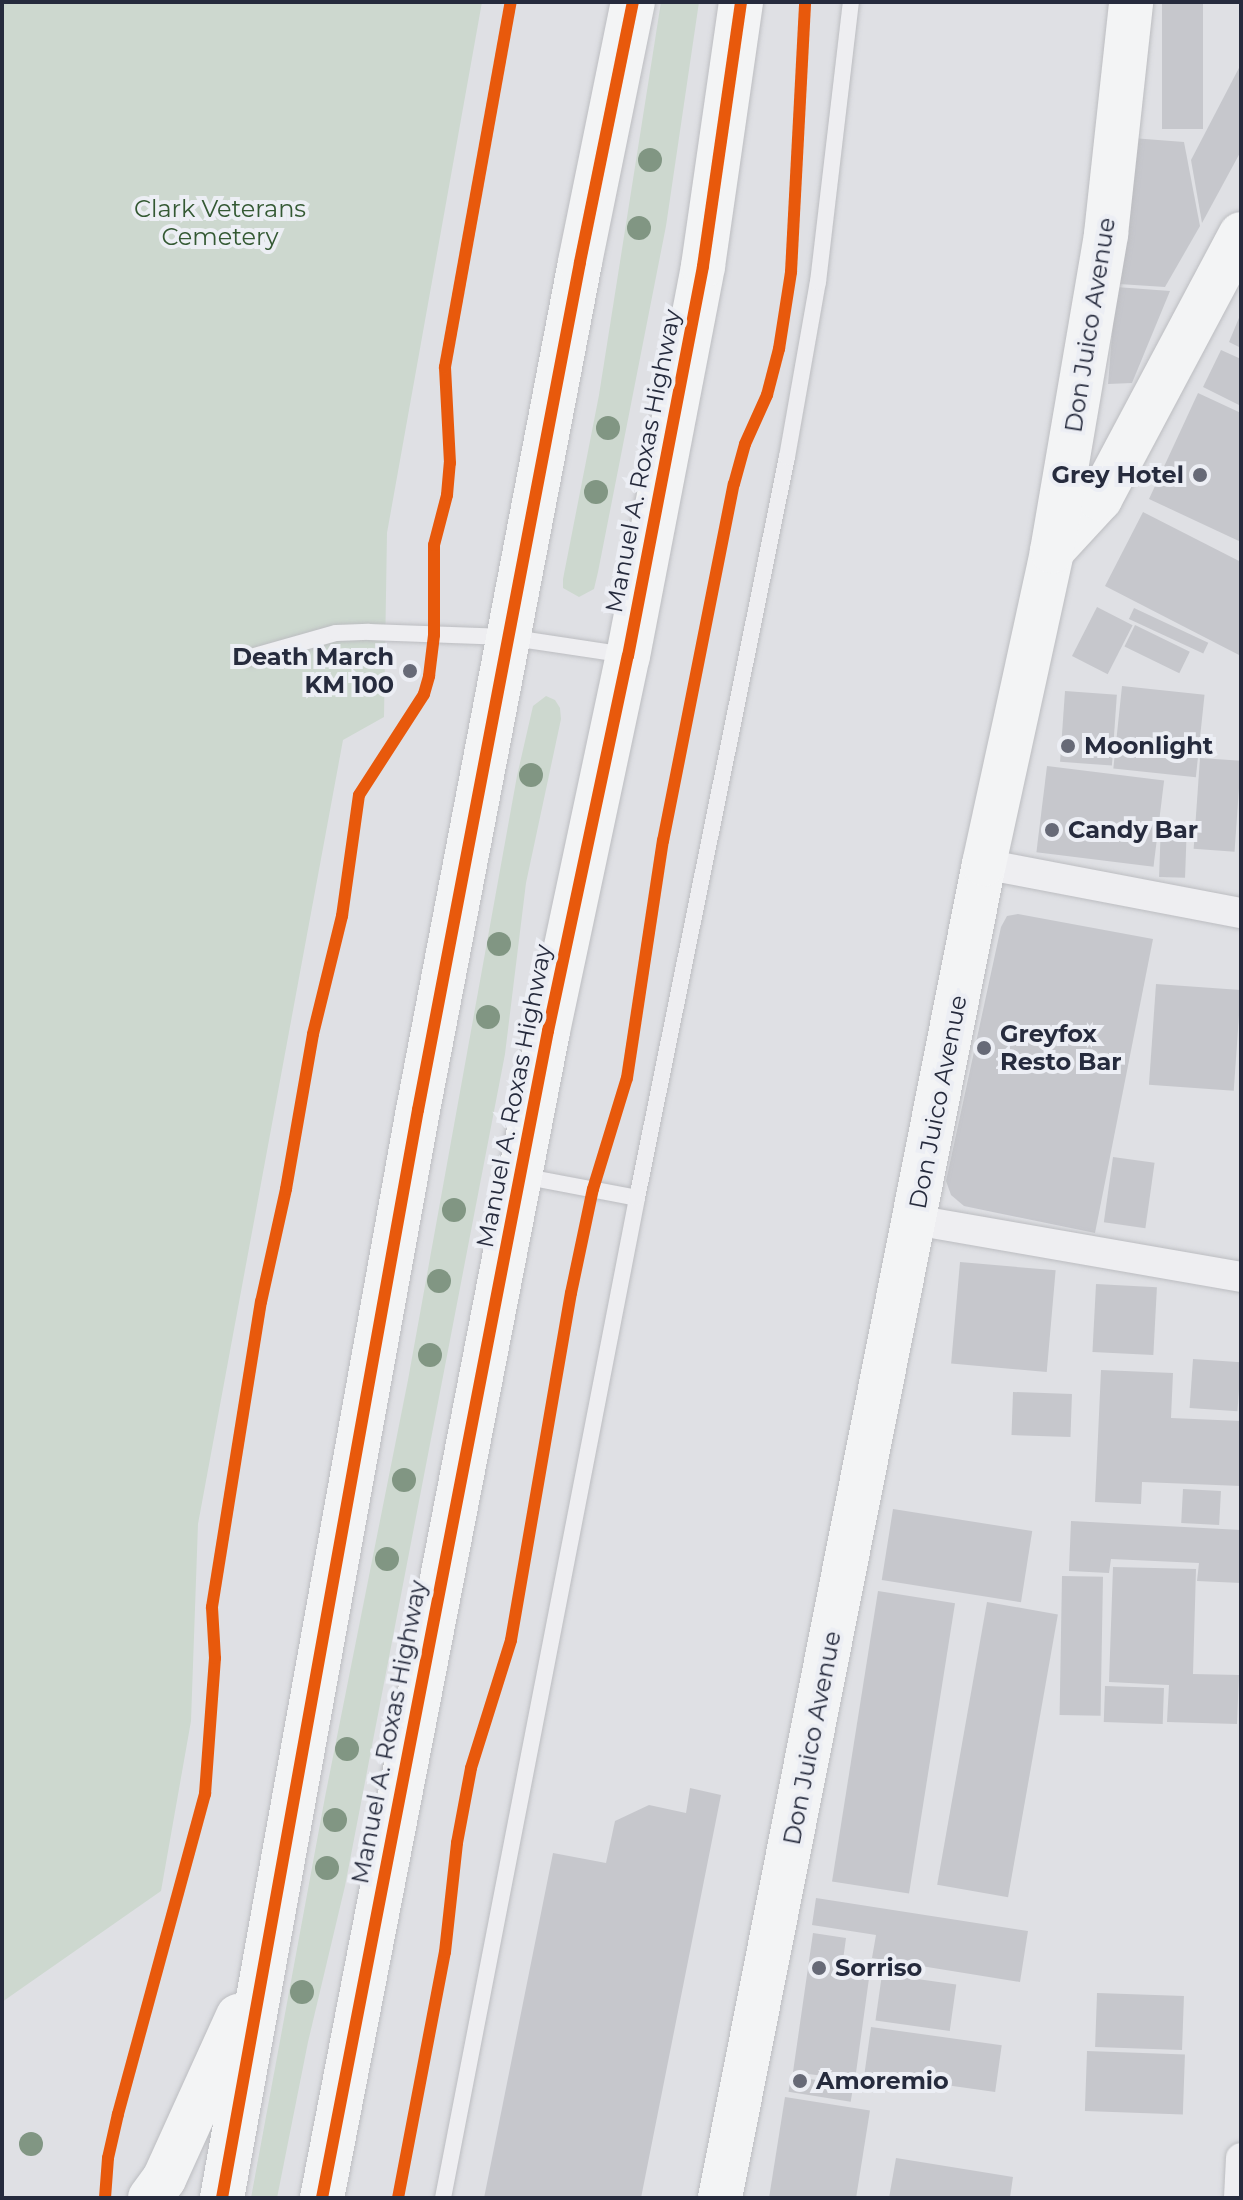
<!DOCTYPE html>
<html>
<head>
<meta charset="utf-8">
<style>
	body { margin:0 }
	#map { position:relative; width:1243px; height:2200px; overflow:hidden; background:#dfe0e4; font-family:Montserrat,sans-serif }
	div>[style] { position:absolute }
	.green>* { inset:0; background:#cdd8cf }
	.building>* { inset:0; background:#c6c7cc; transform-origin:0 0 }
	.roads { filter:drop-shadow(0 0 2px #bcbdc1) drop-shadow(0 0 2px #bcbdc1) }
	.service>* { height:16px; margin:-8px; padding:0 8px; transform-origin:8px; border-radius:8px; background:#eeeef1 }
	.minor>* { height:30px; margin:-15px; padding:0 15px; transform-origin:15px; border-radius:15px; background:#eeeef1 }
	.secondary>* { height:44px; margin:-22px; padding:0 22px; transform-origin:22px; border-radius:22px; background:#f3f4f5 }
	.primary>* { height:44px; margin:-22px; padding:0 22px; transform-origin:22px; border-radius:22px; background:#f3f4f5 }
	.cycleway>* { height:12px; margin:-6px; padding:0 6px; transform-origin:6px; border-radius:6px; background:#e8590c }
	.trees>* { width:24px; height:24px; margin:-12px; border-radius:50%; background:#819683 }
	.dots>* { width:22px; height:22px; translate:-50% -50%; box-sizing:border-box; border:4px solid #eceef4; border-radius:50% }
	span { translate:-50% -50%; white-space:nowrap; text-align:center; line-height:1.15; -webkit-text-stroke:8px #eceef4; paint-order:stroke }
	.park-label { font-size:24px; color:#345933 }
	.street-label { font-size:24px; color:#262b3d }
	.poi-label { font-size:24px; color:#262b3d; font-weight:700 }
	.right { translate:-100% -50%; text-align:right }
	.left { translate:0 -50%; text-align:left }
	.frame { position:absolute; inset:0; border:4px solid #262b3d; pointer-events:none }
</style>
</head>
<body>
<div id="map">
	<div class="green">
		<div style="clip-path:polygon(2px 2px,482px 2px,387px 533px,384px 717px,343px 740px,198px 1524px,191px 1721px,161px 1891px,2px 2002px)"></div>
		<div style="clip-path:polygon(661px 2px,699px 2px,666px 226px,598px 572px,594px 589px,579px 597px,563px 588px,563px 579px,599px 395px)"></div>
		<div style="clip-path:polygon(546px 696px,555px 700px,560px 708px,561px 719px,526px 883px,505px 1054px,345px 1886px,308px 2042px,277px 2198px,251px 2198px,325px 1797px,408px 1380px,517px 776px,533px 706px)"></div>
	</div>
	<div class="building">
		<div style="left:1162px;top:2px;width:41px;height:127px"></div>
		<div style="clip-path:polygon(1241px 64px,1241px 151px,1202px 223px,1191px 160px)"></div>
		<div style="clip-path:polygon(1132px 138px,1184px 142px,1200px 226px,1165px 287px,1119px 284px)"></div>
		<div style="clip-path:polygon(1116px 287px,1170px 291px,1132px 383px,1108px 384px)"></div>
		<div style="clip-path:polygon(1241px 313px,1241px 348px,1229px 342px)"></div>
		<div style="clip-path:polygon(1221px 350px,1241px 359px,1241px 406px,1203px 387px)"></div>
		<div style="clip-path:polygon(1198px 393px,1241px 413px,1241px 542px,1149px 499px)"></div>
		<div style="clip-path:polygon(1143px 512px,1241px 562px,1241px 656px,1105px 586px)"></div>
		<div style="left:1097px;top:607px;width:40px;height:55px;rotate:27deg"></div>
		<div style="left:1134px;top:608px;width:82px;height:12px;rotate:25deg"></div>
		<div style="left:1135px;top:625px;width:61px;height:24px;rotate:26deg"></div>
		<div style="left:1122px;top:686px;width:83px;height:83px;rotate:6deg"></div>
		<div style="left:1065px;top:691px;width:52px;height:71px;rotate:4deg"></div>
		<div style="left:1200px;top:758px;width:41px;height:91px;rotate:4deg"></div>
		<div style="left:1047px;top:766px;width:118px;height:87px;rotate:7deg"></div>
		<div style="left:1161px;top:822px;width:26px;height:55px;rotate:2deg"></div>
		<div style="clip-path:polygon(1018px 914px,1153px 939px,1095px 1233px,964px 1206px,951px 1195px,946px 1181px,1001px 927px,1007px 916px)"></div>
		<div style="left:1156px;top:984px;width:85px;height:101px;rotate:4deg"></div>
		<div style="left:1113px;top:1157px;width:42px;height:66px;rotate:8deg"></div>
		<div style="left:960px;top:1262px;width:96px;height:102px;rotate:5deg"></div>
		<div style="left:1096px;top:1284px;width:61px;height:68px;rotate:3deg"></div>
		<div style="left:1193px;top:1359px;width:48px;height:49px;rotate:4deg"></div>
		<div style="clip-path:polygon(1101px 1370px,1173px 1373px,1171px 1418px,1241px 1421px,1241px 1486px,1142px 1482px,1141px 1504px,1095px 1502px)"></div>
		<div style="left:1013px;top:1392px;width:59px;height:43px;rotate:2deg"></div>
		<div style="left:1183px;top:1489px;width:38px;height:34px;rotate:3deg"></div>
		<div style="left:893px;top:1509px;width:141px;height:72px;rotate:9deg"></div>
		<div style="clip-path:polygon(1071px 1521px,1241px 1530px,1241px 1583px,1197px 1581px,1199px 1563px,1111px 1559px,1109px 1573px,1069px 1571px)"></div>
		<div style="clip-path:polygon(1113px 1567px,1196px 1569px,1193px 1674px,1239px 1675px,1237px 1724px,1167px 1722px,1169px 1685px,1109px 1682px)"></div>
		<div style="left:1062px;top:1576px;width:41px;height:139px;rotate:1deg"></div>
		<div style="left:878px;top:1591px;width:78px;height:294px;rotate:9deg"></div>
		<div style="left:987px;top:1602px;width:72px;height:287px;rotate:10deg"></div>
		<div style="left:1105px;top:1686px;width:59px;height:36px;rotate:2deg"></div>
		<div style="clip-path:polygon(690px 1788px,721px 1795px,641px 2198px,484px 2198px,553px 1853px,606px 1863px,615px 1821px,649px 1805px,686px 1813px)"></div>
		<div style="clip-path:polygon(816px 1898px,1028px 1931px,1020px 1982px,872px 1958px,876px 1935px,812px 1925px)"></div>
		<div style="clip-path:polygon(813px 1933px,846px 1938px,843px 1960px,871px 1964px,855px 2080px,793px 2072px)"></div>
		<div style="left:882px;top:1974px;width:75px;height:47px;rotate:8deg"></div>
		<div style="left:1097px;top:1993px;width:87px;height:54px;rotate:2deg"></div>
		<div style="left:871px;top:2027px;width:132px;height:47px;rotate:8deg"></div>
		<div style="left:1087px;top:2051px;width:98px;height:60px;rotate:2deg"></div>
		<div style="left:791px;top:2076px;width:63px;height:16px;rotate:9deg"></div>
		<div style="left:785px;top:2097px;width:86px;height:102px;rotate:9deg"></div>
		<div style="clip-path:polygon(896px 2158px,1013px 2177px,1010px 2198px,889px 2198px)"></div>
	</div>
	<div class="roads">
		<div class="service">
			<div style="left:251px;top:657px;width:88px;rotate:-15.8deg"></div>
			<div style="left:336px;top:633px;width:33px;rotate:-2deg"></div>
			<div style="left:369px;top:632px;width:138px;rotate:2.1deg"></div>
			<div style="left:507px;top:637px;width:120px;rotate:8.6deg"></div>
			<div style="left:522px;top:1176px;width:117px;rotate:10.8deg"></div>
			<div style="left:443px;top:2198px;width:1019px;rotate:-79.02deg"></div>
			<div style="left:637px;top:1198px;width:756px;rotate:-78.56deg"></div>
			<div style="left:787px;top:457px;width:178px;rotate:-80deg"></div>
			<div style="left:818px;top:282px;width:282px;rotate:-83.3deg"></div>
		</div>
		<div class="minor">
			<div style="left:984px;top:864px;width:262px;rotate:10.8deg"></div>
			<div style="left:915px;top:1220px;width:331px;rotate:9.9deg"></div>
			<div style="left:1239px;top:2198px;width:40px;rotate:-87.1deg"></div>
		</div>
		<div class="secondary">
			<div style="left:1052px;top:551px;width:71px;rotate:-47.3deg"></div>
			<div style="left:1100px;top:499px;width:300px;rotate:-62deg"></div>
			<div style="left:720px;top:2198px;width:1360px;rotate:-78.81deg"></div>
			<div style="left:984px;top:864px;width:320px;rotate:-77.7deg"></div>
			<div style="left:1052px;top:551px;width:322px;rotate:-80.3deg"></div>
			<div style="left:1106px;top:234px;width:233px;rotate:-83.8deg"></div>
		</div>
		<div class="primary">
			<div style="left:150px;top:2198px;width:24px;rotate:-54deg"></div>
			<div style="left:164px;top:2179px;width:179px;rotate:-65.6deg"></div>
			<div style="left:222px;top:2198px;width:1106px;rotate:-79.79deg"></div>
			<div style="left:418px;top:1110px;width:863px;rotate:-79.18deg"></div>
			<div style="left:580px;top:262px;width:265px;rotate:-78.5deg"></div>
			<div style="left:322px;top:2198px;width:1189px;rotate:-79.04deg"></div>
			<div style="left:548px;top:1031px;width:383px;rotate:-78deg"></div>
			<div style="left:628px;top:656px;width:397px;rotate:-79.1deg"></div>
			<div style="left:703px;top:266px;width:267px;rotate:-81.8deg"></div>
		</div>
	</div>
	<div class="cycleway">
		<div style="left:105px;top:2198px;width:40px;rotate:-85.7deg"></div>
		<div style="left:108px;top:2158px;width:45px;rotate:-77.2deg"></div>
		<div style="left:118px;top:2114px;width:332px;rotate:-74.8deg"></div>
		<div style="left:205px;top:1794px;width:136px;rotate:-85.8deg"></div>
		<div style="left:215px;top:1658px;width:51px;rotate:-93.4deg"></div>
		<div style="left:212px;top:1607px;width:309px;rotate:-80.9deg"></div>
		<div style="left:261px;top:1302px;width:116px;rotate:-77.5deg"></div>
		<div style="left:286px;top:1189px;width:157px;rotate:-80.1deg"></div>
		<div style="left:313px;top:1034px;width:122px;rotate:-76.2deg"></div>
		<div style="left:342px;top:916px;width:122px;rotate:-82deg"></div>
		<div style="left:359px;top:795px;width:120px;rotate:-57.2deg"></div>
		<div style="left:424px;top:694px;width:19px;rotate:-74deg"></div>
		<div style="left:429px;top:676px;width:41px;rotate:-83deg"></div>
		<div style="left:434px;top:635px;width:90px;rotate:-90deg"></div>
		<div style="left:434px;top:545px;width:52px;rotate:-75.4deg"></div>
		<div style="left:447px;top:495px;width:32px;rotate:-85deg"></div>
		<div style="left:450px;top:463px;width:96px;rotate:-93deg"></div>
		<div style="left:445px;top:367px;width:371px;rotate:-79.8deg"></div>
		<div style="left:222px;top:2198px;width:1106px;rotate:-79.79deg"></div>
		<div style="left:418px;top:1110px;width:863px;rotate:-79.18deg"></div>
		<div style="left:580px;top:262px;width:265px;rotate:-78.5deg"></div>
		<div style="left:322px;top:2198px;width:1189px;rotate:-79.04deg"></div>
		<div style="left:548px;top:1031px;width:383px;rotate:-78deg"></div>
		<div style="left:628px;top:656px;width:397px;rotate:-79.1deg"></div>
		<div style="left:703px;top:266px;width:267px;rotate:-81.8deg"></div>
		<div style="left:398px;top:2198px;width:250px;rotate:-79.2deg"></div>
		<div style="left:445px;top:1952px;width:110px;rotate:-83.7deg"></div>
		<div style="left:457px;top:1843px;width:76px;rotate:-79.4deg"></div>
		<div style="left:471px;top:1768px;width:134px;rotate:-72.6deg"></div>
		<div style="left:511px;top:1640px;width:352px;rotate:-80.2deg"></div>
		<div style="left:571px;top:1293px;width:106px;rotate:-78.1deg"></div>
		<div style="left:593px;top:1189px;width:116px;rotate:-73deg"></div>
		<div style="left:627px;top:1078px;width:240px;rotate:-81.4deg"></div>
		<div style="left:663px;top:841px;width:364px;rotate:-78.8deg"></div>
		<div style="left:734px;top:484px;width:41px;rotate:-74.6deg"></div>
		<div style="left:745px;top:444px;width:54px;rotate:-65.8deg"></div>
		<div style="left:767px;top:395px;width:48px;rotate:-75.4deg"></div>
		<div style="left:779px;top:349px;width:78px;rotate:-81.1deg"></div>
		<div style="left:791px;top:272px;width:270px;rotate:-87deg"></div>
	</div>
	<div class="trees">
		<div style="left:650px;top:160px"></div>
		<div style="left:639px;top:228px"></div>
		<div style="left:608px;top:428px"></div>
		<div style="left:596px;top:492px"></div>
		<div style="left:531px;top:775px"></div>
		<div style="left:499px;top:944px"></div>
		<div style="left:488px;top:1017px"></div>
		<div style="left:454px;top:1210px"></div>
		<div style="left:439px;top:1281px"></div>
		<div style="left:430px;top:1355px"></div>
		<div style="left:404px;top:1480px"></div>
		<div style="left:387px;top:1559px"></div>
		<div style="left:347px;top:1749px"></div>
		<div style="left:335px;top:1820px"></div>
		<div style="left:327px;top:1868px"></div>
		<div style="left:302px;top:1992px"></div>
		<div style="left:31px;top:2144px"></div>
	</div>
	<div class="dots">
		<div style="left:1200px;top:475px;background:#676a77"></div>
		<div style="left:410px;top:671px;background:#676a77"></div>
		<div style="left:1068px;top:746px;background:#676a77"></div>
		<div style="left:1052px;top:830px;background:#676a77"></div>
		<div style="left:984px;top:1048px;background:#676a77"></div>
		<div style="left:819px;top:1968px;background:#676a77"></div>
		<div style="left:800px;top:2081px;background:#676a77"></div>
	</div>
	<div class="park-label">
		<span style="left:220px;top:223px">Clark Veterans<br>Cemetery</span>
	</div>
	<div class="street-label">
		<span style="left:1090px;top:325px;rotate:-81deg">Don Juico Avenue</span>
		<span style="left:643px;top:461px;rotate:-79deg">Manuel A. Roxas Highway</span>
		<span style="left:514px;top:1096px;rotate:-79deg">Manuel A. Roxas Highway</span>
		<span style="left:938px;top:1102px;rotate:-79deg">Don Juico Avenue</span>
		<span style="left:389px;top:1732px;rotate:-79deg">Manuel A. Roxas Highway</span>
		<span style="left:812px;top:1738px;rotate:-79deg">Don Juico Avenue</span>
	</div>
	<div class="poi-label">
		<span class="right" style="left:1184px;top:475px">Grey Hotel</span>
		<span class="right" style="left:394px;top:671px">Death March<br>KM 100</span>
		<span class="left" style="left:1084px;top:746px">Moonlight</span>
		<span class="left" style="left:1068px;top:830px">Candy Bar</span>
		<span class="left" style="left:1000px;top:1048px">Greyfox<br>Resto Bar</span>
		<span class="left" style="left:835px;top:1968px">Sorriso</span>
		<span class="left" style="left:816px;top:2081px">Amoremio</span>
	</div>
	<div class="frame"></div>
</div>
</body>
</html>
